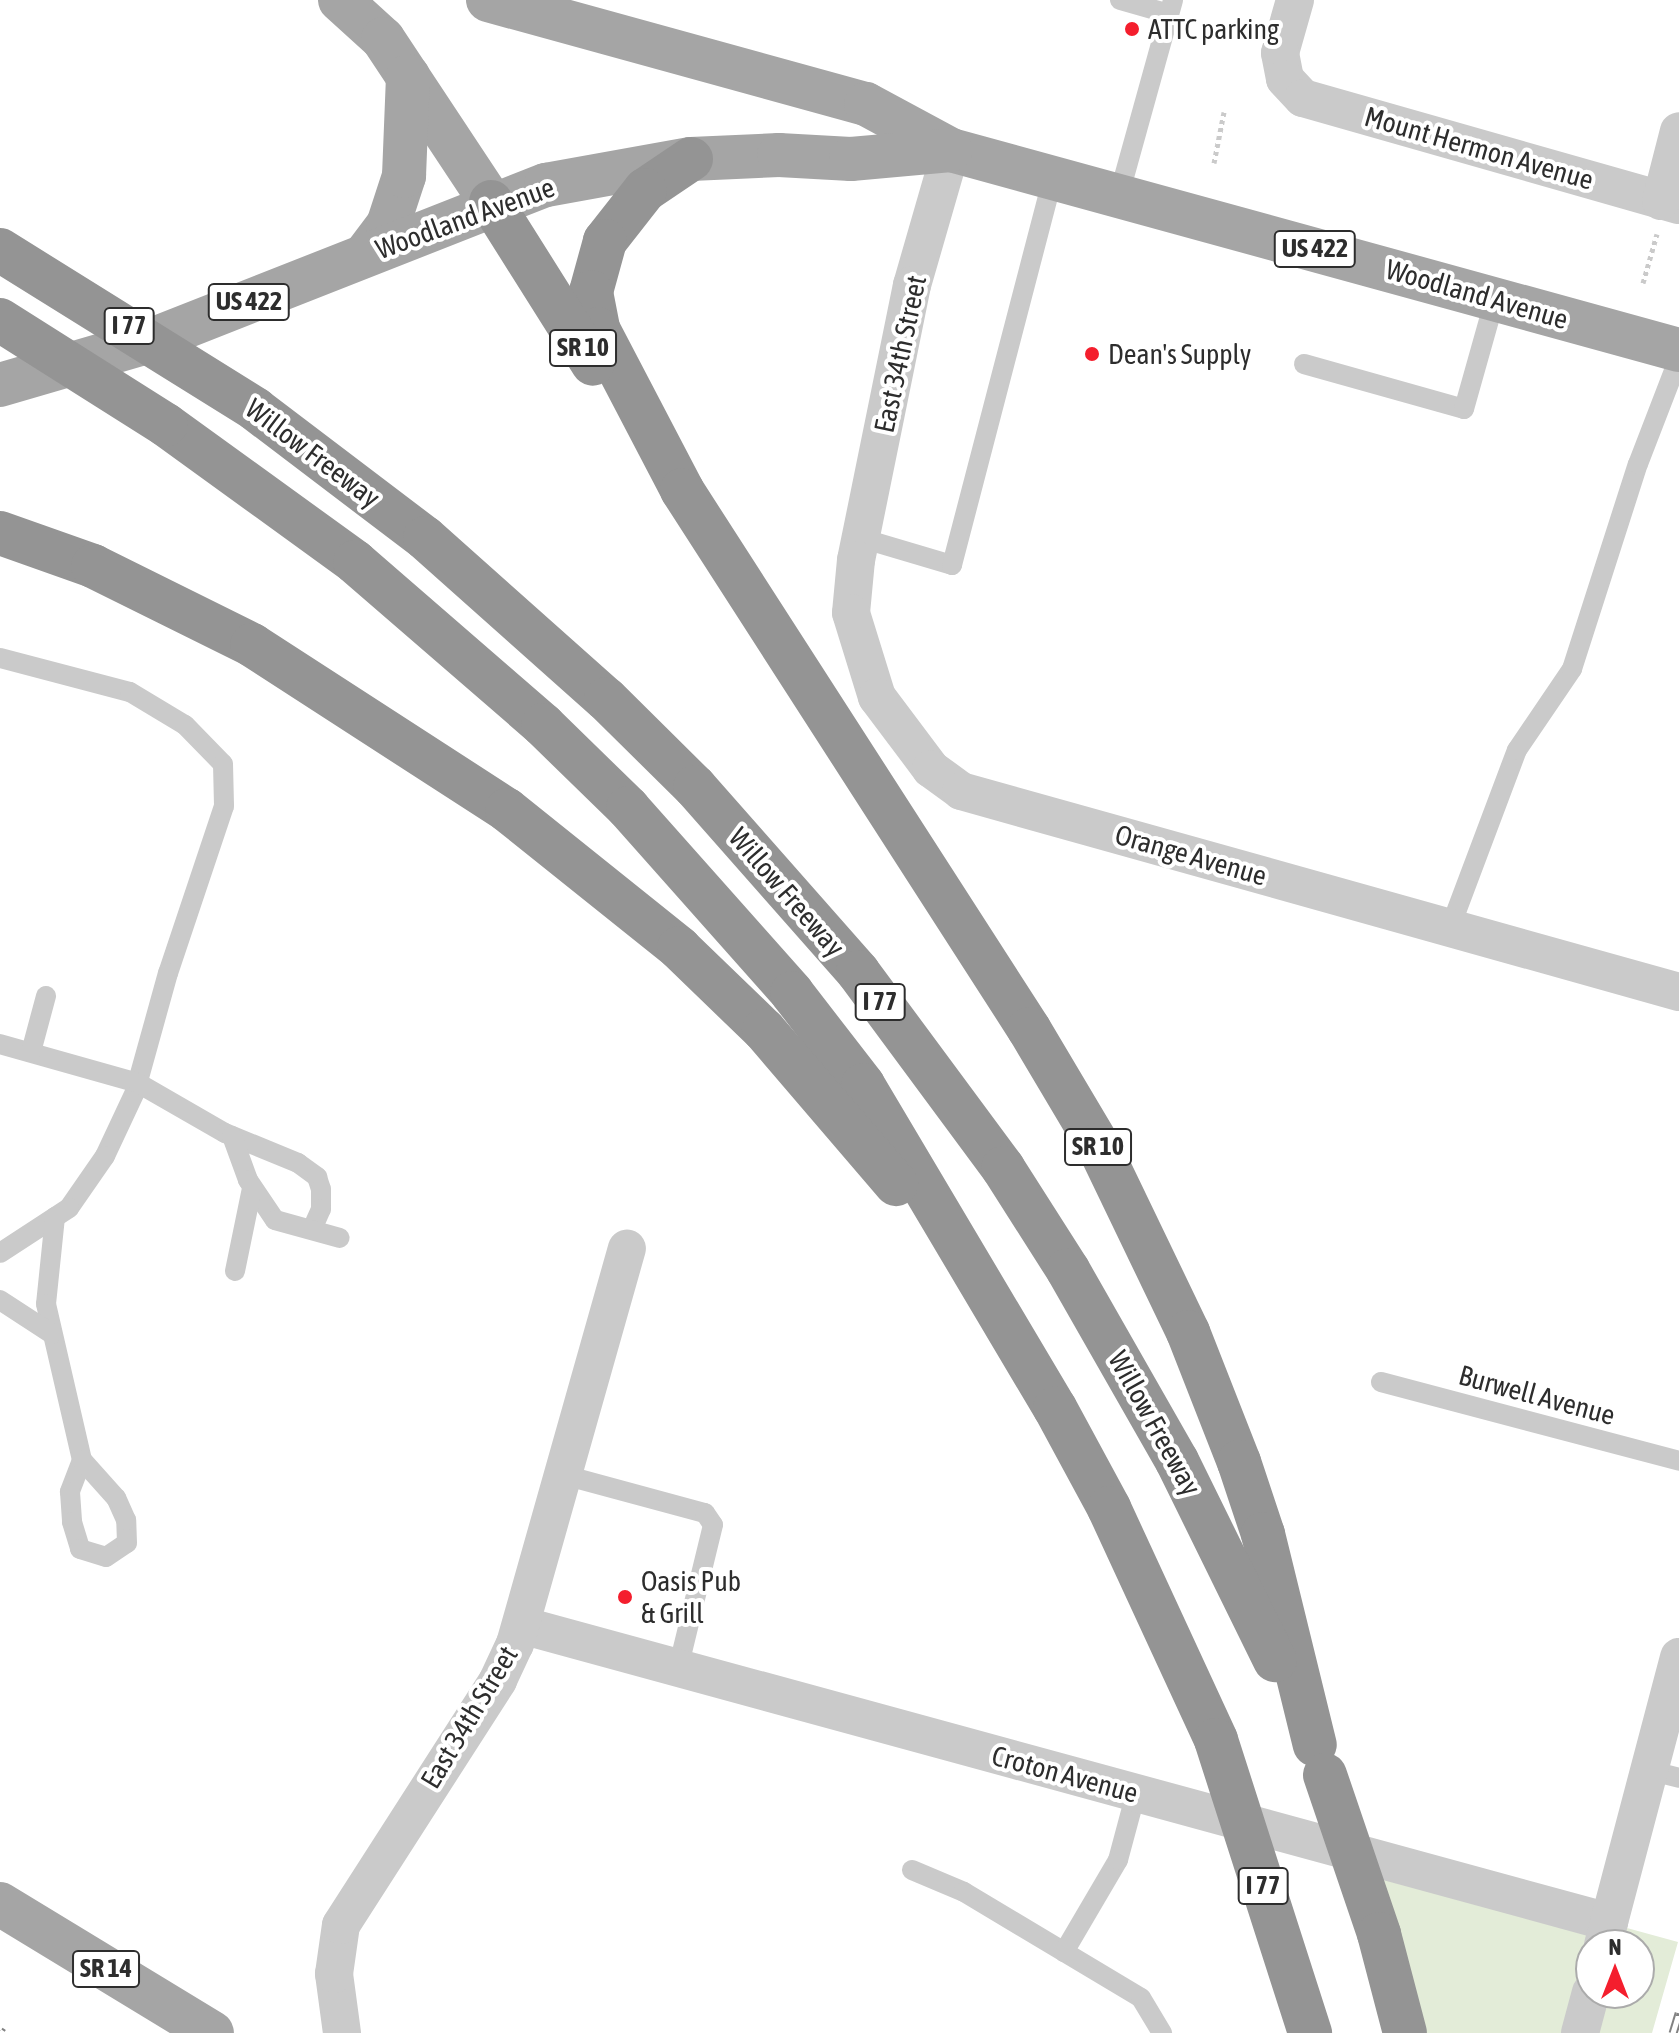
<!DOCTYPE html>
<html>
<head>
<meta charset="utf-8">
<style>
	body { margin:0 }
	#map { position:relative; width:1679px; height:2033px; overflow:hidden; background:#fff; font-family:"Asap Condensed",sans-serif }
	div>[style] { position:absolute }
	.green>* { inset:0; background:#e3ecd8 }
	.path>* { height:5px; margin-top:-2.5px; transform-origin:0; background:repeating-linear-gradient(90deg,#cacaca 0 4px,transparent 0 8px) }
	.service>* { height:20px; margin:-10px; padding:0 10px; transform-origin:10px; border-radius:10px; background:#cacaca }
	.minor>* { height:38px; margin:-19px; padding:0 19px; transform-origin:19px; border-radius:19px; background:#cacaca }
	.primary>* { height:44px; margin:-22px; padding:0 22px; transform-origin:22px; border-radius:22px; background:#a5a5a5 }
	.motorway>* { height:44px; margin:-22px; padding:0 22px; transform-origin:22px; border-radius:22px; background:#949494 }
	.rail>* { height:9px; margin-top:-4.5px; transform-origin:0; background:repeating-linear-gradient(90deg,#fff 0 18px,#828282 0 36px); box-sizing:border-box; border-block:2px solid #828282 }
	.motorway-bridge>* { height:44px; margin:-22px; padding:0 22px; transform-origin:22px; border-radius:22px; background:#949494 }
	.dots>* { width:22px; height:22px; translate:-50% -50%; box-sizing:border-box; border:4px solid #fff; border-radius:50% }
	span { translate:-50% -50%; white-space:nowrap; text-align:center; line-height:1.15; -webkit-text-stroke:8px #fff; paint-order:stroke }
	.shield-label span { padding:2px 6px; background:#fff; border:2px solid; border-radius:6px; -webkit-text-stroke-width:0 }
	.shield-label { font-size:26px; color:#2d2d2d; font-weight:700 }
	.poi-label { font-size:28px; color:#2d2d2d }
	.left { translate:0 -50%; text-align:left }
	.street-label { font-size:28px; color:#2d2d2d }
	.north { position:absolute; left:1575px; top:1929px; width:80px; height:80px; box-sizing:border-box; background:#fff; border:2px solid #ababab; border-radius:50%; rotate:0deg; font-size:22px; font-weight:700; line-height:32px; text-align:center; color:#2d2d2d }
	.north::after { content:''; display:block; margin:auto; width:28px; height:36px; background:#f41e2d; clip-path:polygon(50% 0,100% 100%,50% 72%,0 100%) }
</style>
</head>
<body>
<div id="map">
	<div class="green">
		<div style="clip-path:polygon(evenodd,1357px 1854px,1678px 1942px,1652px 2033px,1405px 2033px,1357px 1854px,1591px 1945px,1639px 1945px,1639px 1993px,1591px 1993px,1591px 1945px)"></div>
	</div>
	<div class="path">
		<div style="left:1214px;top:163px;width:52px;rotate:-78.9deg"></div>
		<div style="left:1643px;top:283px;width:51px;rotate:-74.1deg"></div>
	</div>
	<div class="service">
		<div style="left:1120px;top:0;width:51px;rotate:15.9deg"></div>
		<div style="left:1119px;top:195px;width:202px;rotate:-74.5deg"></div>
		<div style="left:1304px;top:364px;width:166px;rotate:15.7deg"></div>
		<div style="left:1464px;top:409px;width:114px;rotate:-74.3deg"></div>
		<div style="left:861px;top:538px;width:95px;rotate:16.5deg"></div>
		<div style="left:952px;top:565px;width:401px;rotate:-75.4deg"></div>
		<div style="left:0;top:658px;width:134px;rotate:14.7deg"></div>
		<div style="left:130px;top:692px;width:64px;rotate:31deg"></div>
		<div style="left:185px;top:725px;width:54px;rotate:45.7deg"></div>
		<div style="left:223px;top:764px;width:42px;rotate:88.6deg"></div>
		<div style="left:224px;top:806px;width:176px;rotate:108.5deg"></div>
		<div style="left:168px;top:973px;width:123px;rotate:105.5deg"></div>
		<div style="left:135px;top:1092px;width:71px;rotate:115.1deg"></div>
		<div style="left:105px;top:1156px;width:63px;rotate:124.7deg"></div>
		<div style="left:69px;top:1208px;width:82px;rotate:146.9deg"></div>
		<div style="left:1450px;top:928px;width:190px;rotate:-69.4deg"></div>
		<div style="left:1517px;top:750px;width:98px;rotate:-55.8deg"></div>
		<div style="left:1572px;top:669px;width:215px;rotate:-72.2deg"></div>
		<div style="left:1638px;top:464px;width:114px;rotate:-68.9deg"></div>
		<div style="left:0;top:1044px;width:143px;rotate:15.8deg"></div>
		<div style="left:138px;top:1083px;width:100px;rotate:29.9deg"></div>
		<div style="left:225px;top:1133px;width:79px;rotate:22.3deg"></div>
		<div style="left:298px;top:1163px;width:24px;rotate:36deg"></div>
		<div style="left:317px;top:1177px;width:13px;rotate:72deg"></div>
		<div style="left:321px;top:1189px;width:20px;rotate:90deg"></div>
		<div style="left:321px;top:1209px;width:22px;rotate:114deg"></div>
		<div style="left:31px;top:1052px;width:58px;rotate:-75deg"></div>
		<div style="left:232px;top:1136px;width:47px;rotate:70deg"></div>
		<div style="left:248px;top:1180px;width:48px;rotate:56deg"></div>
		<div style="left:275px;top:1220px;width:67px;rotate:15.5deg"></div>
		<div style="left:55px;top:1217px;width:87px;rotate:95.9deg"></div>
		<div style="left:46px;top:1304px;width:160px;rotate:77deg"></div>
		<div style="left:82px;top:1460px;width:34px;rotate:111deg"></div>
		<div style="left:70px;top:1492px;width:30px;rotate:86deg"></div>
		<div style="left:72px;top:1522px;width:28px;rotate:73deg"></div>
		<div style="left:80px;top:1549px;width:27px;rotate:17deg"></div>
		<div style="left:106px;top:1557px;width:25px;rotate:-34deg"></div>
		<div style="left:127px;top:1543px;width:23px;rotate:-92deg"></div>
		<div style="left:126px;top:1520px;width:24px;rotate:-114deg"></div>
		<div style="left:116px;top:1498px;width:51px;rotate:-131.8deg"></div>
		<div style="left:235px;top:1271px;width:85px;rotate:-78.4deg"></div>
		<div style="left:0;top:1300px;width:62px;rotate:33.2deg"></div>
		<div style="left:1381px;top:1382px;width:308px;rotate:14.8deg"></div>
		<div style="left:564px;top:1475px;width:146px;rotate:15.1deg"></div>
		<div style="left:705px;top:1513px;width:14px;rotate:56deg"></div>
		<div style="left:713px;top:1525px;width:148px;rotate:103.7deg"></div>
		<div style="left:1648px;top:1770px;width:32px;rotate:14deg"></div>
		<div style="left:912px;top:1870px;width:56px;rotate:22.9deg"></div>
		<div style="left:964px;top:1892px;width:206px;rotate:30.9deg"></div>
		<div style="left:1141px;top:1998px;width:41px;rotate:59deg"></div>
		<div style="left:1064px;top:1952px;width:107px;rotate:-59.6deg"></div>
		<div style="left:1118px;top:1860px;width:69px;rotate:-75deg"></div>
	</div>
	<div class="minor">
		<div style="left:1295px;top:0;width:55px;rotate:105.8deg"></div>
		<div style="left:1280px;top:53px;width:26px;rotate:79deg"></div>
		<div style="left:1285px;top:79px;width:26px;rotate:47deg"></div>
		<div style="left:1303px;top:98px;width:391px;rotate:15.9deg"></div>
		<div style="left:951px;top:150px;width:141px;rotate:106.1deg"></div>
		<div style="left:912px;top:285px;width:281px;rotate:101.5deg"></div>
		<div style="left:856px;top:560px;width:53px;rotate:95.4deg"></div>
		<div style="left:851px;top:613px;width:88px;rotate:72.8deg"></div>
		<div style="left:877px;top:697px;width:90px;rotate:53.1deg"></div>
		<div style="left:931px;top:769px;width:37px;rotate:36deg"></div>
		<div style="left:961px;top:791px;width:746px;rotate:15.64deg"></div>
		<div style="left:1661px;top:201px;width:72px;rotate:-75.6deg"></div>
		<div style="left:521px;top:1625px;width:1128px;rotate:15.27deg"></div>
		<div style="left:1603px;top:1945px;width:298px;rotate:-75.2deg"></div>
		<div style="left:342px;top:2033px;width:60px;rotate:-97.7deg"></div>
		<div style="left:334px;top:1974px;width:49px;rotate:-81.9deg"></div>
		<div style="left:341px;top:1925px;width:291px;rotate:-57.3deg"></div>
		<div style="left:498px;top:1680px;width:40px;rotate:-65deg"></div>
		<div style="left:515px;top:1644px;width:411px;rotate:-74.2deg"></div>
		<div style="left:1580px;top:2033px;width:42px;rotate:-75deg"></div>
	</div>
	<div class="primary">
		<div style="left:340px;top:0;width:58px;rotate:42.2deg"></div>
		<div style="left:383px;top:39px;width:196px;rotate:56.5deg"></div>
		<div style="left:488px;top:0;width:392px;rotate:15.4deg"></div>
		<div style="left:866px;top:104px;width:97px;rotate:28.4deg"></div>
		<div style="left:951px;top:150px;width:755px;rotate:15.36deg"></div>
		<div style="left:366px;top:254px;width:36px;rotate:-53deg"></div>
		<div style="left:388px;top:225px;width:52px;rotate:-71.9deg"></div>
		<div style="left:404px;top:176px;width:100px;rotate:-87.7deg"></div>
		<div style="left:0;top:385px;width:150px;rotate:-16.3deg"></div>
		<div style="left:144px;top:343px;width:432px;rotate:-21.5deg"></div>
		<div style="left:546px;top:185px;width:147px;rotate:-10.2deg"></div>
		<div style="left:691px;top:159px;width:88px;rotate:-2.6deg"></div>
		<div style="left:779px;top:155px;width:72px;rotate:3.2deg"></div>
		<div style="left:851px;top:159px;width:100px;rotate:-5.1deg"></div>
		<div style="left:0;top:1904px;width:248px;rotate:31.3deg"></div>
	</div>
	<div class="motorway">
		<div style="left:691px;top:159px;width:55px;rotate:146deg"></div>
		<div style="left:645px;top:190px;width:65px;rotate:128.1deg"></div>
		<div style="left:605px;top:241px;width:53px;rotate:105.4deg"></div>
		<div style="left:591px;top:292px;width:38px;rotate:79deg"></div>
		<div style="left:598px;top:329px;width:182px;rotate:62.4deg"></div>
		<div style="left:682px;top:490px;width:641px;rotate:57.23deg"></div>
		<div style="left:1029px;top:1029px;width:135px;rotate:59.3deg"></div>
		<div style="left:1098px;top:1145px;width:208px;rotate:64.3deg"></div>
		<div style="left:1188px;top:1332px;width:140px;rotate:68.6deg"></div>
		<div style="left:1239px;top:1462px;width:76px;rotate:71.6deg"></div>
		<div style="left:1263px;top:1534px;width:217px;rotate:76.2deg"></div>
		<div style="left:491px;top:202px;width:191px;rotate:57.8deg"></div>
		<div style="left:255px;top:409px;width:213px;rotate:37.2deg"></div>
		<div style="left:425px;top:538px;width:242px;rotate:41.7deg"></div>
		<div style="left:606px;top:699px;width:125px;rotate:44.7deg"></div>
		<div style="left:695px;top:787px;width:247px;rotate:48.6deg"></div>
		<div style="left:858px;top:972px;width:244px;rotate:53.5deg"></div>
		<div style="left:1003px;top:1168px;width:121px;rotate:57.5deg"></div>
		<div style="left:1068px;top:1270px;width:220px;rotate:60.3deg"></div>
		<div style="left:1177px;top:1461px;width:222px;rotate:63.8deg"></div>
		<div style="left:166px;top:425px;width:233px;rotate:35.9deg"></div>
		<div style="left:355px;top:562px;width:249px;rotate:40.9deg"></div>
		<div style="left:543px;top:725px;width:119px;rotate:44.3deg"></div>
		<div style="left:628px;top:808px;width:247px;rotate:48.4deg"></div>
		<div style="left:792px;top:993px;width:116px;rotate:52.3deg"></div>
		<div style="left:863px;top:1085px;width:376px;rotate:59.3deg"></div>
		<div style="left:1055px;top:1408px;width:114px;rotate:61.6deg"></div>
		<div style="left:1109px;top:1508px;width:255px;rotate:65.2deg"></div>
		<div style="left:0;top:533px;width:99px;rotate:19.5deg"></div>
		<div style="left:93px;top:566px;width:178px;rotate:26.4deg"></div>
		<div style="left:252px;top:645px;width:304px;rotate:32.9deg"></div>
		<div style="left:507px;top:810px;width:221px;rotate:38.7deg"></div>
		<div style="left:679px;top:948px;width:118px;rotate:44deg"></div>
		<div style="left:764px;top:1030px;width:203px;rotate:49.4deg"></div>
	</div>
	<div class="rail">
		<div style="left:0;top:2031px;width:4px;rotate:34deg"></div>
		<div style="left:1673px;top:2033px;width:21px;rotate:-73deg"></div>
	</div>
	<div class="motorway-bridge">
		<div style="left:0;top:250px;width:301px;rotate:31.9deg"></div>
		<div style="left:0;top:320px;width:196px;rotate:32.3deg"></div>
		<div style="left:1216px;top:1740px;width:308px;rotate:72.2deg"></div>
		<div style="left:1325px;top:1775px;width:168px;rotate:71.2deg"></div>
		<div style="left:1379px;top:1934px;width:102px;rotate:75.3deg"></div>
	</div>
	<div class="dots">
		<div style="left:1132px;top:29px;background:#f41e2d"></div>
		<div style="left:1092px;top:354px;background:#f41e2d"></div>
		<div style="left:625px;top:1597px;background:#f41e2d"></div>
	</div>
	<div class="shield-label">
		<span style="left:1315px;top:249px">US 422</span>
		<span style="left:249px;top:302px">US 422</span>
		<span style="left:129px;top:326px">I 77</span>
		<span style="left:583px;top:348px">SR 10</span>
		<span style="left:880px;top:1002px">I 77</span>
		<span style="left:1098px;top:1147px">SR 10</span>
		<span style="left:1263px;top:1886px">I 77</span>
		<span style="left:106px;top:1969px">SR 14</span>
	</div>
	<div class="poi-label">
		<span class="left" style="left:1148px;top:29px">ATTC parking</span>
		<span class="left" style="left:1108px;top:354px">Dean's Supply</span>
		<span class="left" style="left:641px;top:1597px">Oasis Pub<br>&amp; Grill</span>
	</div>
	<div class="street-label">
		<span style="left:1479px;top:148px;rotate:16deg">Mount Hermon Avenue</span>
		<span style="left:465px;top:218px;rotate:-20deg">Woodland Avenue</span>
		<span style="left:1477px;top:294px;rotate:16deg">Woodland Avenue</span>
		<span style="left:900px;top:354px;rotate:-78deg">East 34th Street</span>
		<span style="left:313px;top:453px;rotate:37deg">Willow Freeway</span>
		<span style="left:1191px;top:855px;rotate:16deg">Orange Avenue</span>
		<span style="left:787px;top:892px;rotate:49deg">Willow Freeway</span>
		<span style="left:1537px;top:1395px;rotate:15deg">Burwell Avenue</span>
		<span style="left:1155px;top:1423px;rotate:61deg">Willow Freeway</span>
		<span style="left:469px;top:1717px;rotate:-59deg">East 34th Street</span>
		<span style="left:1065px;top:1774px;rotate:15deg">Croton Avenue</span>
	</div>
	<div class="north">N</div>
</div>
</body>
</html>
